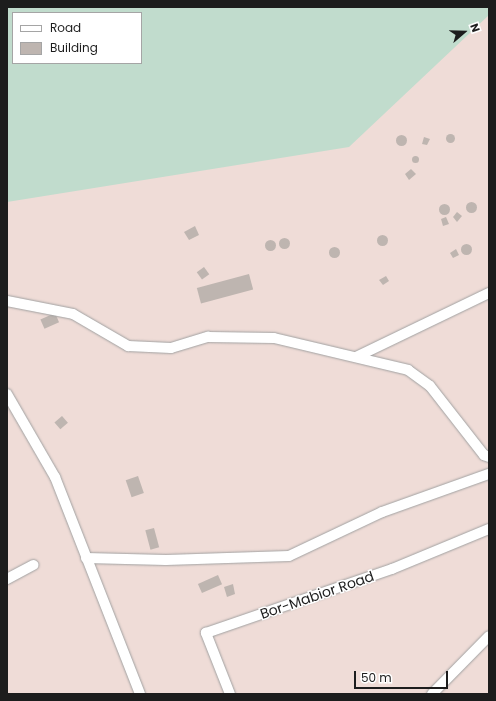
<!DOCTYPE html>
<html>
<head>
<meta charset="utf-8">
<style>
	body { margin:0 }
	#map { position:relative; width:496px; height:701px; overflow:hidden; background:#eeeae4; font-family:Poppins,sans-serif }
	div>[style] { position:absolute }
	.military>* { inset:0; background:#efdcd7 }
	.wetland>* { inset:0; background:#c1dccd }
	.building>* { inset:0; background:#beb5b0; transform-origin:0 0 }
	.round { border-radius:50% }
	.roads { filter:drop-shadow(0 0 1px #a1a1a1) drop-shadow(0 0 1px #a1a1a1) }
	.street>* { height:10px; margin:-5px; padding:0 5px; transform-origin:5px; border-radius:5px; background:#fff }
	span { translate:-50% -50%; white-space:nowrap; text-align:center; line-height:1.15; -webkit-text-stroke:3px #fff; paint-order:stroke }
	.street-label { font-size:14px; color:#1d1d1d }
	.frame { position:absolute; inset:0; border:8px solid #1d1d1d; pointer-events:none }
	.legend { position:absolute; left:12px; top:12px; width:130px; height:52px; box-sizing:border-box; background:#fff; border:1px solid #a5a5a5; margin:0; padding:5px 7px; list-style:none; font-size:12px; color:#1d1d1d }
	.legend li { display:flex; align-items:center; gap:8px; height:20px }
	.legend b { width:20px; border:1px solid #a5a5a5 }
	.north { position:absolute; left:444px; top:12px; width:40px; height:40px; -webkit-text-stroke:3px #fff; paint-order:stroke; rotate:70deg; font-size:11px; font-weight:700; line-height:16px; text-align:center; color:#1d1d1d }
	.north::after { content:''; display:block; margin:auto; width:14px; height:18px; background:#1d1d1d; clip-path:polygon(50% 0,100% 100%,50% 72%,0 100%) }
	.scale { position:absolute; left:354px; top:671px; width:94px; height:18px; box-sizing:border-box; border:2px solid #1d1d1d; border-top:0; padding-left:5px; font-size:12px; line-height:14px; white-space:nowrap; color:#1d1d1d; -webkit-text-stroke:3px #fff; paint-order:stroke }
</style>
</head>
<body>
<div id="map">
	<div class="military">
		<div style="clip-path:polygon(489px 7px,489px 694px,7px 694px,7px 67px,13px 63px,141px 63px,141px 13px)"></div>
	</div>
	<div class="wetland">
		<div style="clip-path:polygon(evenodd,7px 7px,489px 7px,489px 15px,349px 147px,7px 202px,7px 7px,13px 13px,141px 13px,141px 63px,13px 63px,13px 13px)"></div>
	</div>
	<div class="building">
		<div class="round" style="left:445.5px;top:133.5px;width:9px;height:9px"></div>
		<div class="round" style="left:395.5px;top:134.5px;width:11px;height:11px"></div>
		<div style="clip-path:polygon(424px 137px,430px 139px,427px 145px,422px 144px)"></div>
		<div class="round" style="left:411.5px;top:155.5px;width:7px;height:7px"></div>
		<div style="clip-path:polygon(411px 169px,416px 174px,409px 180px,405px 174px)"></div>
		<div class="round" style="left:465.5px;top:201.5px;width:11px;height:11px"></div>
		<div class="round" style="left:438.5px;top:203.5px;width:11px;height:11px"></div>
		<div style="clip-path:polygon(457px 212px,462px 216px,457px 222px,453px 217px)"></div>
		<div style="clip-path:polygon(446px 217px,449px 224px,443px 226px,441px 219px)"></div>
		<div style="clip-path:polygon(195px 226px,199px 235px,189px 240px,184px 232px)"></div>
		<div class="round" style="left:376.5px;top:234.5px;width:11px;height:11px"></div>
		<div class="round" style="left:278.5px;top:237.5px;width:11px;height:11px"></div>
		<div class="round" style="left:264.5px;top:239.5px;width:11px;height:11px"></div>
		<div class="round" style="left:460.5px;top:243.5px;width:11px;height:11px"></div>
		<div class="round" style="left:328.5px;top:246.5px;width:11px;height:11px"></div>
		<div style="clip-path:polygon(456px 249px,459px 255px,453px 258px,450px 253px)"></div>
		<div style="left:204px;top:267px;width:9px;height:9px;rotate:54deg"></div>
		<div style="left:249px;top:274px;width:16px;height:54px;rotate:75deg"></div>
		<div style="clip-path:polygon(386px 276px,389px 281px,383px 285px,379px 280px)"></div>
		<div style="left:55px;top:313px;width:10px;height:16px;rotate:66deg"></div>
		<div style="left:62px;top:416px;width:9px;height:10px;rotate:49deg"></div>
		<div style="left:138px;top:476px;width:18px;height:13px;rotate:71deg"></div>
		<div style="left:154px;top:528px;width:20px;height:9px;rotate:75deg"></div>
		<div style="left:218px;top:575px;width:10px;height:22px;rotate:66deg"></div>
		<div style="clip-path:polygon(233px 584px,235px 594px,227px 597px,224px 587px)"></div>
	</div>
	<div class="roads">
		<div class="street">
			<div style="left:7px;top:301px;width:67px;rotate:11.1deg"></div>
			<div style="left:73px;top:314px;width:64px;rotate:30.2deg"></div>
			<div style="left:128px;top:346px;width:43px;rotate:2.7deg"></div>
			<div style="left:171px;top:348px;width:39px;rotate:-17deg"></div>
			<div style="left:208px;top:337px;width:66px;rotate:0.9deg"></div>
			<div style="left:274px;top:338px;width:138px;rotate:13.4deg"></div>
			<div style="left:408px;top:370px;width:27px;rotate:36deg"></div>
			<div style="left:430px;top:386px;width:88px;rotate:52deg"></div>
			<div style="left:484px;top:455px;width:5px;rotate:22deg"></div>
			<div style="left:356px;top:357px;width:148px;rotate:-25.7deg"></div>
			<div style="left:7px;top:394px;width:96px;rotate:60deg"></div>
			<div style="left:55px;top:477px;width:233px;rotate:68.6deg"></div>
			<div style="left:86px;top:558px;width:80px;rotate:1.4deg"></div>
			<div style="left:166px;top:560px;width:123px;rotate:-1.9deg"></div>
			<div style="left:289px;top:556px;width:103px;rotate:-25.3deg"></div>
			<div style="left:382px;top:512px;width:114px;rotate:-19.6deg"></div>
			<div style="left:7px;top:579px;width:30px;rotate:-28deg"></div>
			<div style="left:230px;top:694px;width:66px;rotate:-111.5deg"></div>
			<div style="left:206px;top:633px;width:197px;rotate:-19deg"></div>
			<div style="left:392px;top:569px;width:105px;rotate:-22.4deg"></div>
			<div style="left:432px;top:694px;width:81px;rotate:-45.5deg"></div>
		</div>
	</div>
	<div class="street-label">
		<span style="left:317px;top:595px;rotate:-19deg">Bor-Mabior Road</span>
	</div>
	<div class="frame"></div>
	<ul class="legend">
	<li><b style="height:5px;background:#fff"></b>Road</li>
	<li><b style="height:11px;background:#beb5b0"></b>Building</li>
	</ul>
	<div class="north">N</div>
	<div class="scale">50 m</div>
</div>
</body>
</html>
